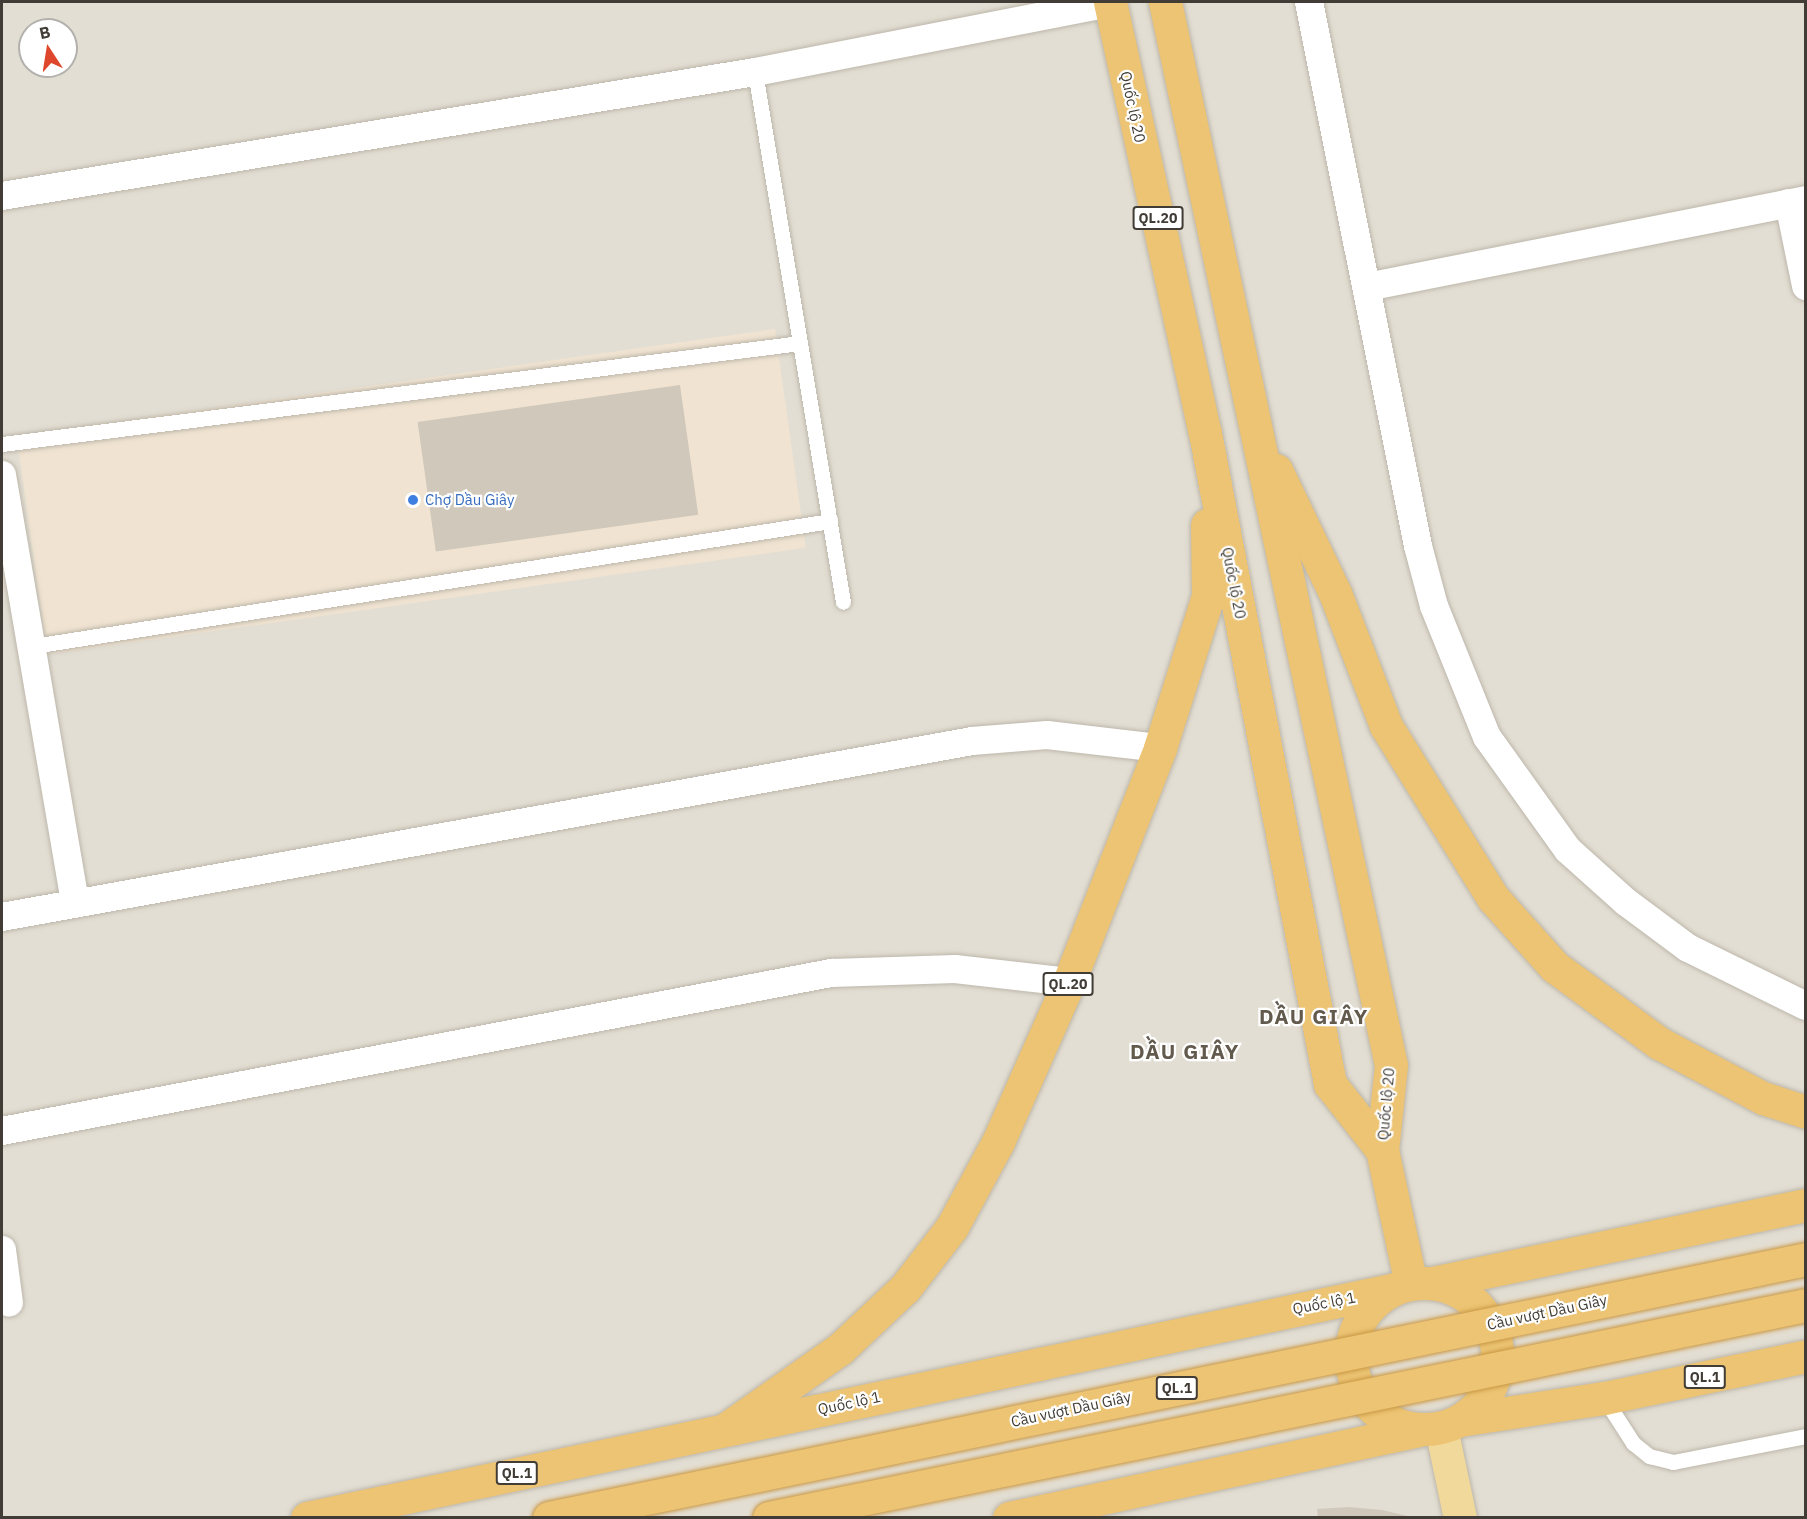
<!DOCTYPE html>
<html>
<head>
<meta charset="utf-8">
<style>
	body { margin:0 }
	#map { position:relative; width:1807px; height:1519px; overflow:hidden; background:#f0ece4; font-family:"IBM Plex Sans",sans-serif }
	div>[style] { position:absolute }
	.residential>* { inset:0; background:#e3ded3 }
	.commercial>* { inset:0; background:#f0e3d1; transform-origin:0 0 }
	.building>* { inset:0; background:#d0c8bb; transform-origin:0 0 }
	.roads { filter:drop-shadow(0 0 2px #bdb7ab) drop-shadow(0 0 2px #bdb7ab) }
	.lane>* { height:15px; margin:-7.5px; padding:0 7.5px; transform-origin:7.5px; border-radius:7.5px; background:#fff }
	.street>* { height:28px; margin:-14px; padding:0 14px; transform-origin:14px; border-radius:14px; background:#fff }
	.primary>* { height:33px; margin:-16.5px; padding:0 16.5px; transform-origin:16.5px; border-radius:16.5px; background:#f1d99c }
	.highway>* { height:33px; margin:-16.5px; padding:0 16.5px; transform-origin:16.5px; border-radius:16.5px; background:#ecc473 }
	.highway>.ring { margin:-16.5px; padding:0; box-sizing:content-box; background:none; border:33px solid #ecc473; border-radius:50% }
	.bridges { filter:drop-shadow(0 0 2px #c99845) drop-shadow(0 0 2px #c99845) }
	.highway-bridge>* { height:33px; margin:-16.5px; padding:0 16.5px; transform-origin:16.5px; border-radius:16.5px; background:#ecc473 }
	.dots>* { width:16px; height:16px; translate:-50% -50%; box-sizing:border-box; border:3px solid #fff; border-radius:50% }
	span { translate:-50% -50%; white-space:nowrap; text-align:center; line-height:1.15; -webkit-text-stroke:4.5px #fff; paint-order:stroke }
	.shield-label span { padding:2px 4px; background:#fff; border:2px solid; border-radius:4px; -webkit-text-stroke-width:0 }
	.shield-label { font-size:14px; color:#413c35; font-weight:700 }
	.street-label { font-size:15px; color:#413c35 }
	.shop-label { font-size:15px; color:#366cbe }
	.left { translate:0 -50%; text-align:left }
	.district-label { font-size:21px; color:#635a4e; font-weight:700; letter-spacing:1.5px }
	.frame { position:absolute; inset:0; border:3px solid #413c35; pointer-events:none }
	.north { position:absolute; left:18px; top:18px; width:60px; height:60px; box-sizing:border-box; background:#fff; border:2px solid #b3b1ae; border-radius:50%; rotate:348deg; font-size:16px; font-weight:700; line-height:24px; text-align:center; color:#413c35 }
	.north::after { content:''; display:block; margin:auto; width:21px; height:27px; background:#df472c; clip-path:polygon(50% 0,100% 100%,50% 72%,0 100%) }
</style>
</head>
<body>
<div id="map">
	<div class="residential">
		<div style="clip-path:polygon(evenodd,2px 2px,1805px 2px,1805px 1517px,2px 1517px,2px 2px,30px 30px,66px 30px,66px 66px,30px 66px,30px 30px)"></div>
	</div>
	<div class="commercial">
		<div style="left:775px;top:329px;width:221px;height:766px;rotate:82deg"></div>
	</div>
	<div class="building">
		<div style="left:680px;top:385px;width:131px;height:265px;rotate:82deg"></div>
		<div style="clip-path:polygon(1349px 1507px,1382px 1510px,1416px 1518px,1318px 1518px,1317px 1509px)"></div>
	</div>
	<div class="roads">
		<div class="lane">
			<div style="left:755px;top:72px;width:537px;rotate:80.57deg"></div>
			<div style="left:2px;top:444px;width:804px;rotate:-7.21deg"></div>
			<div style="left:33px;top:646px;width:807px;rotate:-8.91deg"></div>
			<div style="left:1604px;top:1398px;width:54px;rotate:57.2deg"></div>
			<div style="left:1633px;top:1443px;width:21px;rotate:39deg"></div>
			<div style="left:1649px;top:1456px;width:25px;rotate:14deg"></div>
			<div style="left:1673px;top:1462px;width:136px;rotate:-11.1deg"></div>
		</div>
		<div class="street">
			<div style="left:1309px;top:2px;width:555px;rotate:78.67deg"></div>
			<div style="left:1418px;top:546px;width:62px;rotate:75.1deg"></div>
			<div style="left:1434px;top:606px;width:141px;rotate:68deg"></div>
			<div style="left:1487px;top:737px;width:139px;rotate:54.4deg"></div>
			<div style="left:1568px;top:850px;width:78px;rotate:41.9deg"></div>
			<div style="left:1626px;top:902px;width:77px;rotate:36.6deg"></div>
			<div style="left:1688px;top:948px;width:131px;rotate:26.2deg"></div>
			<div style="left:2px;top:196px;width:763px;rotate:-9.35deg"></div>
			<div style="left:755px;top:72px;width:362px;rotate:-11deg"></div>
			<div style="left:1789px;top:203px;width:85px;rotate:78.4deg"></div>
			<div style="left:1367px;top:287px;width:448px;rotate:-11.2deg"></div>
			<div style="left:2px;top:475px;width:433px;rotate:80.3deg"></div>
			<div style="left:2px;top:917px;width:986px;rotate:-10.28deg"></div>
			<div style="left:972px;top:741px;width:75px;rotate:-4.6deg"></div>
			<div style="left:1047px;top:735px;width:114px;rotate:6.6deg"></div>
			<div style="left:2px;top:1131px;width:844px;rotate:-10.79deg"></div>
			<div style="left:831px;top:973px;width:124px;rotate:-1.8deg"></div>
			<div style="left:955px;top:969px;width:115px;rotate:6.5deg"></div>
			<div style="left:2px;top:1250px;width:53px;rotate:82.5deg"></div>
		</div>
		<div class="primary">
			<div style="left:1441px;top:1428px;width:92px;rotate:78.1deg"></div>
		</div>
		<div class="highway">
			<div style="left:1110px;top:2px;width:441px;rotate:77.6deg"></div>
			<div style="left:1205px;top:433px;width:663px;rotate:79.13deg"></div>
			<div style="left:1330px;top:1084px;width:84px;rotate:51.8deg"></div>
			<div style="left:1165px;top:2px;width:1087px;rotate:78deg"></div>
			<div style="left:1391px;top:1065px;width:85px;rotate:96deg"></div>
			<div style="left:1382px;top:1150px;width:137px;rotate:77.8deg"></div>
			<div style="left:1276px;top:470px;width:136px;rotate:64.4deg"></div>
			<div style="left:1335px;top:593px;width:142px;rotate:69deg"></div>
			<div style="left:1386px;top:726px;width:203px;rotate:58.1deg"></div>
			<div style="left:1493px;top:898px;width:93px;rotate:48.1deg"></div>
			<div style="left:1555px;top:967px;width:129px;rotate:36.2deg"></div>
			<div style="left:1659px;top:1043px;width:118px;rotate:27.9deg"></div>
			<div style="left:1763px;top:1098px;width:45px;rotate:18deg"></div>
			<div class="ring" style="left:1351px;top:1283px;width:113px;height:113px"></div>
			<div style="left:1432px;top:1283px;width:382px;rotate:-11.8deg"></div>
			<div style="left:1460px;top:1420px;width:146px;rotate:-8.7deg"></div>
			<div style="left:1604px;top:1398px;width:206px;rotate:-11.7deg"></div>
			<div style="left:726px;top:1429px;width:139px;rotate:-35.1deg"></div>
			<div style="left:840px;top:1349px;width:89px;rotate:-43.2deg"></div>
			<div style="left:905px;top:1288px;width:77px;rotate:-52.4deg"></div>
			<div style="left:952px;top:1227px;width:97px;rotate:-61.6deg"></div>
			<div style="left:998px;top:1142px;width:175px;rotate:-66.1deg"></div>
			<div style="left:1069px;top:982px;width:251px;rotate:-68.7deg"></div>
			<div style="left:1160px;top:748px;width:159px;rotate:-72.5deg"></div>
			<div style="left:1208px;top:596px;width:71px;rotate:-90.8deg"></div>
			<div style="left:307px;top:1518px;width:1108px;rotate:-11.88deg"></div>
			<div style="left:1009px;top:1518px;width:418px;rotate:-12.1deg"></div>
		</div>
	</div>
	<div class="bridges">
		<div class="highway-bridge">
			<div style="left:549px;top:1518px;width:1283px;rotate:-11.64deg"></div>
			<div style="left:769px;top:1518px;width:1059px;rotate:-11.61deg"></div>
		</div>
	</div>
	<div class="dots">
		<div style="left:413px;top:500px;background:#3f7fe0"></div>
	</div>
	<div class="shield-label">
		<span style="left:1158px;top:218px">QL.20</span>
		<span style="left:1068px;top:984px">QL.20</span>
		<span style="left:1705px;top:1377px">QL.1</span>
		<span style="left:1177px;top:1388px">QL.1</span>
		<span style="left:517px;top:1473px">QL.1</span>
	</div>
	<div class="street-label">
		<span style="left:1133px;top:107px;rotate:78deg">Quốc lộ 20</span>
		<span style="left:1234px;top:583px;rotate:79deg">Quốc lộ 20</span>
		<span style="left:1386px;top:1104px;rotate:-85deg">Quốc lộ 20</span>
		<span style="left:1324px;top:1303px;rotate:-11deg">Quốc lộ 1</span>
		<span style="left:1547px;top:1312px;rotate:-12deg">Cầu vượt Dầu Giây</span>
		<span style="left:849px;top:1403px;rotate:-12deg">Quốc lộ 1</span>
		<span style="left:1071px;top:1409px;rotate:-12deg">Cầu vượt Dầu Giây</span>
	</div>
	<div class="shop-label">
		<span class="left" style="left:425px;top:500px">Chợ Dầu Giây</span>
	</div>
	<div class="district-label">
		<span style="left:1314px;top:1016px">DẦU GIÂY</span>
		<span style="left:1185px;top:1051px">DẦU GIÂY</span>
	</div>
	<div class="frame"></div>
	<div class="north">B</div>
</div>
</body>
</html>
